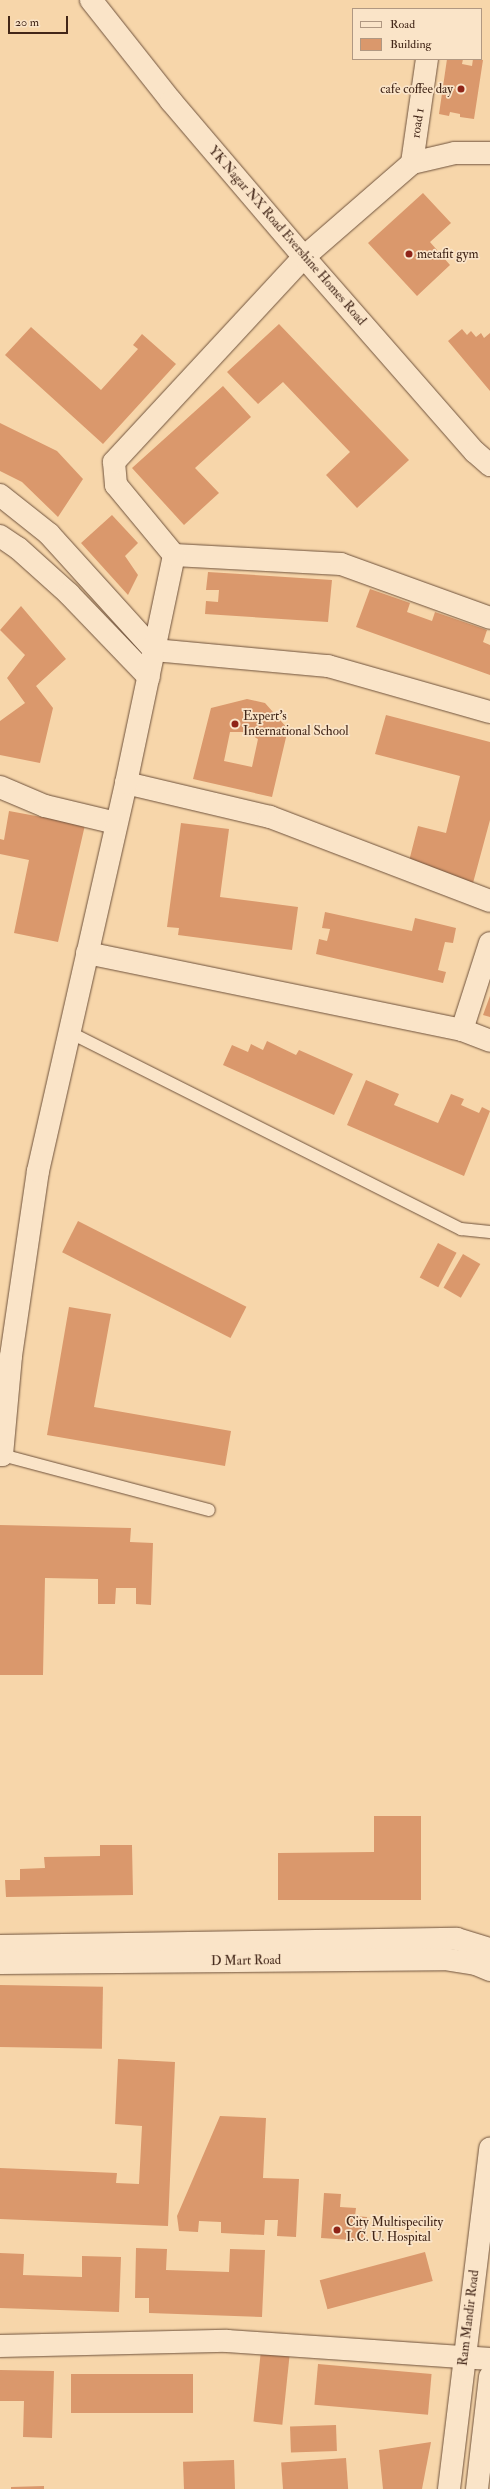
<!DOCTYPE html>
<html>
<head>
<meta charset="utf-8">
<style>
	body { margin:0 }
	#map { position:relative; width:490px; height:2489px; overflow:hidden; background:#f7d6aa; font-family:"IM FELL Double Pica",serif }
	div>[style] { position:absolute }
	.building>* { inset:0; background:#da986c; transform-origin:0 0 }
	.roads { filter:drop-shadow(0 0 1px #6f523c) drop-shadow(0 0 1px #6f523c) }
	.service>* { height:12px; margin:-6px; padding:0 6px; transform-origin:6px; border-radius:6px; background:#fae4c8 }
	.minor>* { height:22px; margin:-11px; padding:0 11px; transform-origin:11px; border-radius:11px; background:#fae4c8 }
	.tertiary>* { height:22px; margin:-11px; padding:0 11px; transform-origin:11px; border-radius:11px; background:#fae4c8 }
	.secondary>* { height:22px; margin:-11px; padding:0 11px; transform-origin:11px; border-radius:11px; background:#fae4c8 }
	.dots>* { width:11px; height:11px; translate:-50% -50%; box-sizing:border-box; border:2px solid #fae4c8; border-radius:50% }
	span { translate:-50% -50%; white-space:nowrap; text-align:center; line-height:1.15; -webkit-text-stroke:3.5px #fae4c8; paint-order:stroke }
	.poi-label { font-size:13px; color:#422618 }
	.right { translate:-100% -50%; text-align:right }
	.left { translate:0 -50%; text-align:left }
	.street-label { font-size:13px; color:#422618 }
	.legend { position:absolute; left:352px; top:8px; width:130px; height:52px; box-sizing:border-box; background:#fae4c8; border:1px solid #b09882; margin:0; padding:5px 7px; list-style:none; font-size:12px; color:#422618 }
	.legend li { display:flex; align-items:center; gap:8px; height:20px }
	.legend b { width:20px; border:1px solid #b09882 }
	.scale { position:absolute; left:8px; top:16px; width:60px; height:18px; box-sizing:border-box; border:2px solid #422618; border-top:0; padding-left:5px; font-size:12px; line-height:14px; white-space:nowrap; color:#422618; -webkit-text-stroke:3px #fae4c8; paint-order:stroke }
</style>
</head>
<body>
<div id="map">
	<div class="building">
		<div style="clip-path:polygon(447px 59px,463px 59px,462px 64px,472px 66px,473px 59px,483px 60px,474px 119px,460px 117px,460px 114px,450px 112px,449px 116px,439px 114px)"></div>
		<div style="clip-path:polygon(423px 193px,451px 223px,430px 242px,450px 265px,417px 296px,368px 243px)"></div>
		<div style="clip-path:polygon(279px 324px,409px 460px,357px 508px,326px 475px,350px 452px,283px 382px,258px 404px,227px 372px)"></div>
		<div style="clip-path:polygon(31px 327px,101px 390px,138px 349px,133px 345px,142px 334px,176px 364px,103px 444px,5px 355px)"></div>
		<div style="clip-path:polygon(462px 329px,467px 335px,471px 331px,476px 337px,481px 333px,484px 338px,490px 333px,490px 391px,448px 341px)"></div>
		<div style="clip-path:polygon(223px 386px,251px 417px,195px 468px,219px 493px,184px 525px,132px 468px)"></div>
		<div style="clip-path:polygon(0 423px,57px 451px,83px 479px,58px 517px,22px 482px,0 471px)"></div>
		<div style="clip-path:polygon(112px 515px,138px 543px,125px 556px,138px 575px,128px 595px,81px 543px)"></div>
		<div style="clip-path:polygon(208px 572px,332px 580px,328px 622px,205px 614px,206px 601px,218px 602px,219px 590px,206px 590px)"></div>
		<div style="clip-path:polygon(370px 589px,410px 603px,407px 612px,432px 621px,435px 612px,487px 630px,483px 642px,490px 645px,490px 675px,356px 627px)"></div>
		<div style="clip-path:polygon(21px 606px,66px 659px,36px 686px,53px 708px,40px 763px,0 755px,0 721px,25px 703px,7px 678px,25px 655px,0 630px)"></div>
		<div style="clip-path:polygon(evenodd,247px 699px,265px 703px,288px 729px,272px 797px,193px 779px,211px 708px,247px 699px,230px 732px,246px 732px,258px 739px,252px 767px,224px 761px,230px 732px)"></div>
		<div style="clip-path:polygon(386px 715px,490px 742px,490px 820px,473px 883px,408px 865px,418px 826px,446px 833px,460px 776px,375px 754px)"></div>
		<div style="clip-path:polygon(9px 811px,85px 825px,58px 942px,14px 933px,29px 860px,0 854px,0 839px,4px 840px)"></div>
		<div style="clip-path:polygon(181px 823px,229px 829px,220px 897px,298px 907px,292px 950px,178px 935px,179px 928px,167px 927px)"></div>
		<div style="clip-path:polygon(325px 912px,412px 931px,415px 918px,456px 928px,453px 943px,445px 942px,438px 970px,446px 972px,443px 983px,316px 954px,319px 939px,327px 941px,330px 929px,322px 928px)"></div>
		<div style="clip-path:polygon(490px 996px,490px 1017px,483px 1015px)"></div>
		<div style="clip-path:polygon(267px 1041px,296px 1055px,299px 1050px,353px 1074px,334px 1115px,223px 1065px,232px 1045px,248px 1052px,251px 1044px,263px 1050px)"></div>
		<div style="clip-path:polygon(366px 1080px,399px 1094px,394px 1105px,438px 1123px,451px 1094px,464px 1099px,461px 1105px,479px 1113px,482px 1107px,490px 1111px,464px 1176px,347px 1125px)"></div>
		<div style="left:78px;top:1221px;width:189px;height:35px;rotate:27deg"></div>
		<div style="left:438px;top:1243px;width:21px;height:39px;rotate:28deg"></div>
		<div style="left:463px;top:1254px;width:20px;height:39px;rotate:30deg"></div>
		<div style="clip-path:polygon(69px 1307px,111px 1314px,94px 1407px,231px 1431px,225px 1466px,47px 1435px)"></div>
		<div style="clip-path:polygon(0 1525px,131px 1528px,130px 1542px,153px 1543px,151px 1605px,136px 1604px,136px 1588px,116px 1588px,115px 1604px,98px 1604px,98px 1579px,45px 1578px,43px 1675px,0 1675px)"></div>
		<div style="clip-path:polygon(374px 1816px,421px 1816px,421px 1900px,278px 1900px,278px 1853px,374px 1852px)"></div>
		<div style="clip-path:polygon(100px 1845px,132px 1845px,133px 1895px,6px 1897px,5px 1880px,20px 1880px,20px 1869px,45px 1868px,44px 1857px,100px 1856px)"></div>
		<div style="left:0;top:1985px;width:103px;height:62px;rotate:1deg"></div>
		<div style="clip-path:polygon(118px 2059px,175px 2062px,168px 2226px,0 2219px,0 2168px,117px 2173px,116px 2183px,139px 2184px,142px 2126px,115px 2124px)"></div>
		<div style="clip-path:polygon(220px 2116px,266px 2118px,263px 2178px,299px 2179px,296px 2237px,277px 2236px,278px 2220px,265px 2220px,264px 2235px,221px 2233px,221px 2222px,199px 2221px,198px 2232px,179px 2231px,177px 2216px)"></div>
		<div style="clip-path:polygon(324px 2193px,341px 2194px,340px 2207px,356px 2208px,355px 2216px,367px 2217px,366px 2241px,321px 2238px)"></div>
		<div style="clip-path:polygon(136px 2248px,167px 2249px,166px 2270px,229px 2272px,230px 2249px,265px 2250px,262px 2317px,149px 2313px,149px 2298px,135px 2298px)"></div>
		<div style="left:425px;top:2252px;width:30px;height:109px;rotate:75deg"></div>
		<div style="clip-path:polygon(0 2253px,24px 2254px,23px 2275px,82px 2277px,82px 2256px,121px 2257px,119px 2312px,0 2308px)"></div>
		<div style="left:261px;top:2350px;width:29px;height:72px;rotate:6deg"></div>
		<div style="left:318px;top:2364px;width:114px;height:41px;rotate:5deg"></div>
		<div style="clip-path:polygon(0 2370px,54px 2371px,52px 2438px,23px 2437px,24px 2401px,0 2401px)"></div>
		<div style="left:71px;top:2374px;width:122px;height:39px"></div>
		<div style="left:336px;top:2425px;width:26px;height:46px;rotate:88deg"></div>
		<div style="clip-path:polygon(431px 2442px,422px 2489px,383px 2489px,379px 2450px)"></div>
		<div style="left:346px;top:2458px;width:31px;height:65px;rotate:86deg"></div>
		<div style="left:234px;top:2460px;width:29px;height:51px;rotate:88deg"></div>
		<div style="clip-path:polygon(44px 2486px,44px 2489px,11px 2489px,11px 2487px)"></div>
	</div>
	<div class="roads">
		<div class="service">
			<div style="left:69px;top:1032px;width:439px;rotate:26.7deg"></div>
			<div style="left:461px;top:1229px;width:29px;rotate:6deg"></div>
			<div style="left:2px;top:1455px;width:214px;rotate:14.9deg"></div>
		</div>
		<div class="minor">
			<div style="left:412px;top:163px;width:105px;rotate:-81.8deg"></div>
			<div style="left:0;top:495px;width:63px;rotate:38.5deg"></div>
			<div style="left:49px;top:534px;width:156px;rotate:47.8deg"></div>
			<div style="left:154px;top:650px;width:175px;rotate:5.3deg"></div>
			<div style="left:328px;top:666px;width:168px;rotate:15.9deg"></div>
			<div style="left:0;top:536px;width:22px;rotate:34deg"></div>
			<div style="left:18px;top:548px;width:69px;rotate:42deg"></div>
			<div style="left:69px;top:594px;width:115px;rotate:46.1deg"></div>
			<div style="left:174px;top:555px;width:167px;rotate:3.1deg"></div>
			<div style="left:341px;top:564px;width:158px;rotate:19.9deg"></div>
			<div style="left:126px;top:783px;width:148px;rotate:13.3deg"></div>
			<div style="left:270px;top:817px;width:235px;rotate:20.9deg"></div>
			<div style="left:0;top:787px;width:49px;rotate:22.9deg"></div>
			<div style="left:45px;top:806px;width:73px;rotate:13.5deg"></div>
			<div style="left:87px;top:953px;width:383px;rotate:11.6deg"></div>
			<div style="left:462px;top:1030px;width:30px;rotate:21deg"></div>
			<div style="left:462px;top:1030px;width:91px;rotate:-72.2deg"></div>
			<div style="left:0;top:1455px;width:2px"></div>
			<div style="left:2px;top:1455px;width:99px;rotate:-84.8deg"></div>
			<div style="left:11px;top:1356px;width:187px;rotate:-81.7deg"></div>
			<div style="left:38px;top:1171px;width:398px;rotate:-77.2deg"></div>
			<div style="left:126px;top:783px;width:233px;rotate:-78.1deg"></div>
			<div style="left:174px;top:555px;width:91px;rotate:-129.6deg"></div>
			<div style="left:116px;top:485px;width:23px;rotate:-95deg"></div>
			<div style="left:114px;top:462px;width:280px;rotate:-47.2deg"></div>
			<div style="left:304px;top:257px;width:143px;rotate:-41deg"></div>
			<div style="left:412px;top:163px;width:44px;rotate:-13.1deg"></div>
			<div style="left:455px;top:153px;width:35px"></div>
			<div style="left:0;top:2346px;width:227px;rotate:-1.3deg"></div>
			<div style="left:227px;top:2341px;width:264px;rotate:3.9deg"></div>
		</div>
		<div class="tertiary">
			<div style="left:91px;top:0;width:129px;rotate:51.6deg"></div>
			<div style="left:171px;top:101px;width:205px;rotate:49.6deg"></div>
			<div style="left:304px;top:257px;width:259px;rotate:48.8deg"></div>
			<div style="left:475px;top:452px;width:20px;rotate:41deg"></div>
			<div style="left:0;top:1946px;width:457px;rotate:-0.9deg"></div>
			<div style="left:457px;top:1939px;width:34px;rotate:17deg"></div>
			<div style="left:0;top:1963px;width:444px;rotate:-0.5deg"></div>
			<div style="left:444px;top:1959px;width:32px;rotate:9deg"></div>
			<div style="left:476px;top:1964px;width:15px;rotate:23deg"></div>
		</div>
		<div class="secondary">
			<div style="left:449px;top:2489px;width:343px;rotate:-83.1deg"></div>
			<div style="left:477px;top:2489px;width:113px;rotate:-83.4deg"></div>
		</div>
	</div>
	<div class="dots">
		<div style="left:461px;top:89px;background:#8f2418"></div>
		<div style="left:409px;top:254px;background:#8f2418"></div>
		<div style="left:235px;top:724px;background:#8f2418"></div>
		<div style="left:337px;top:2230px;background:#8f2418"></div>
	</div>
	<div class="poi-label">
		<span class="right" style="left:453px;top:89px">cafe coffee day</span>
		<span class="left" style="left:417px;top:254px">metafit gym</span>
		<span class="left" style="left:243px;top:724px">Expert's<br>International School</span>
		<span class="left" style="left:346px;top:2230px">City Multispecility<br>I. C. U. Hospital</span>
	</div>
	<div class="street-label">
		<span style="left:418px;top:123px;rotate:-81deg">road 1</span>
		<span style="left:287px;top:236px;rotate:49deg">YK Nagar NX Road Evershine Homes Road</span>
		<span style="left:246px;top:1961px;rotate:-1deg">D Mart Road</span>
		<span style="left:469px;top:2318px;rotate:-83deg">Ram Mandir Road</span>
	</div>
	<ul class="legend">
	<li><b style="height:5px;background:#fae4c8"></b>Road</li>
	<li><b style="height:11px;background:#da986c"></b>Building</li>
	</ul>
	<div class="scale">20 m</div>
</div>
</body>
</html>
